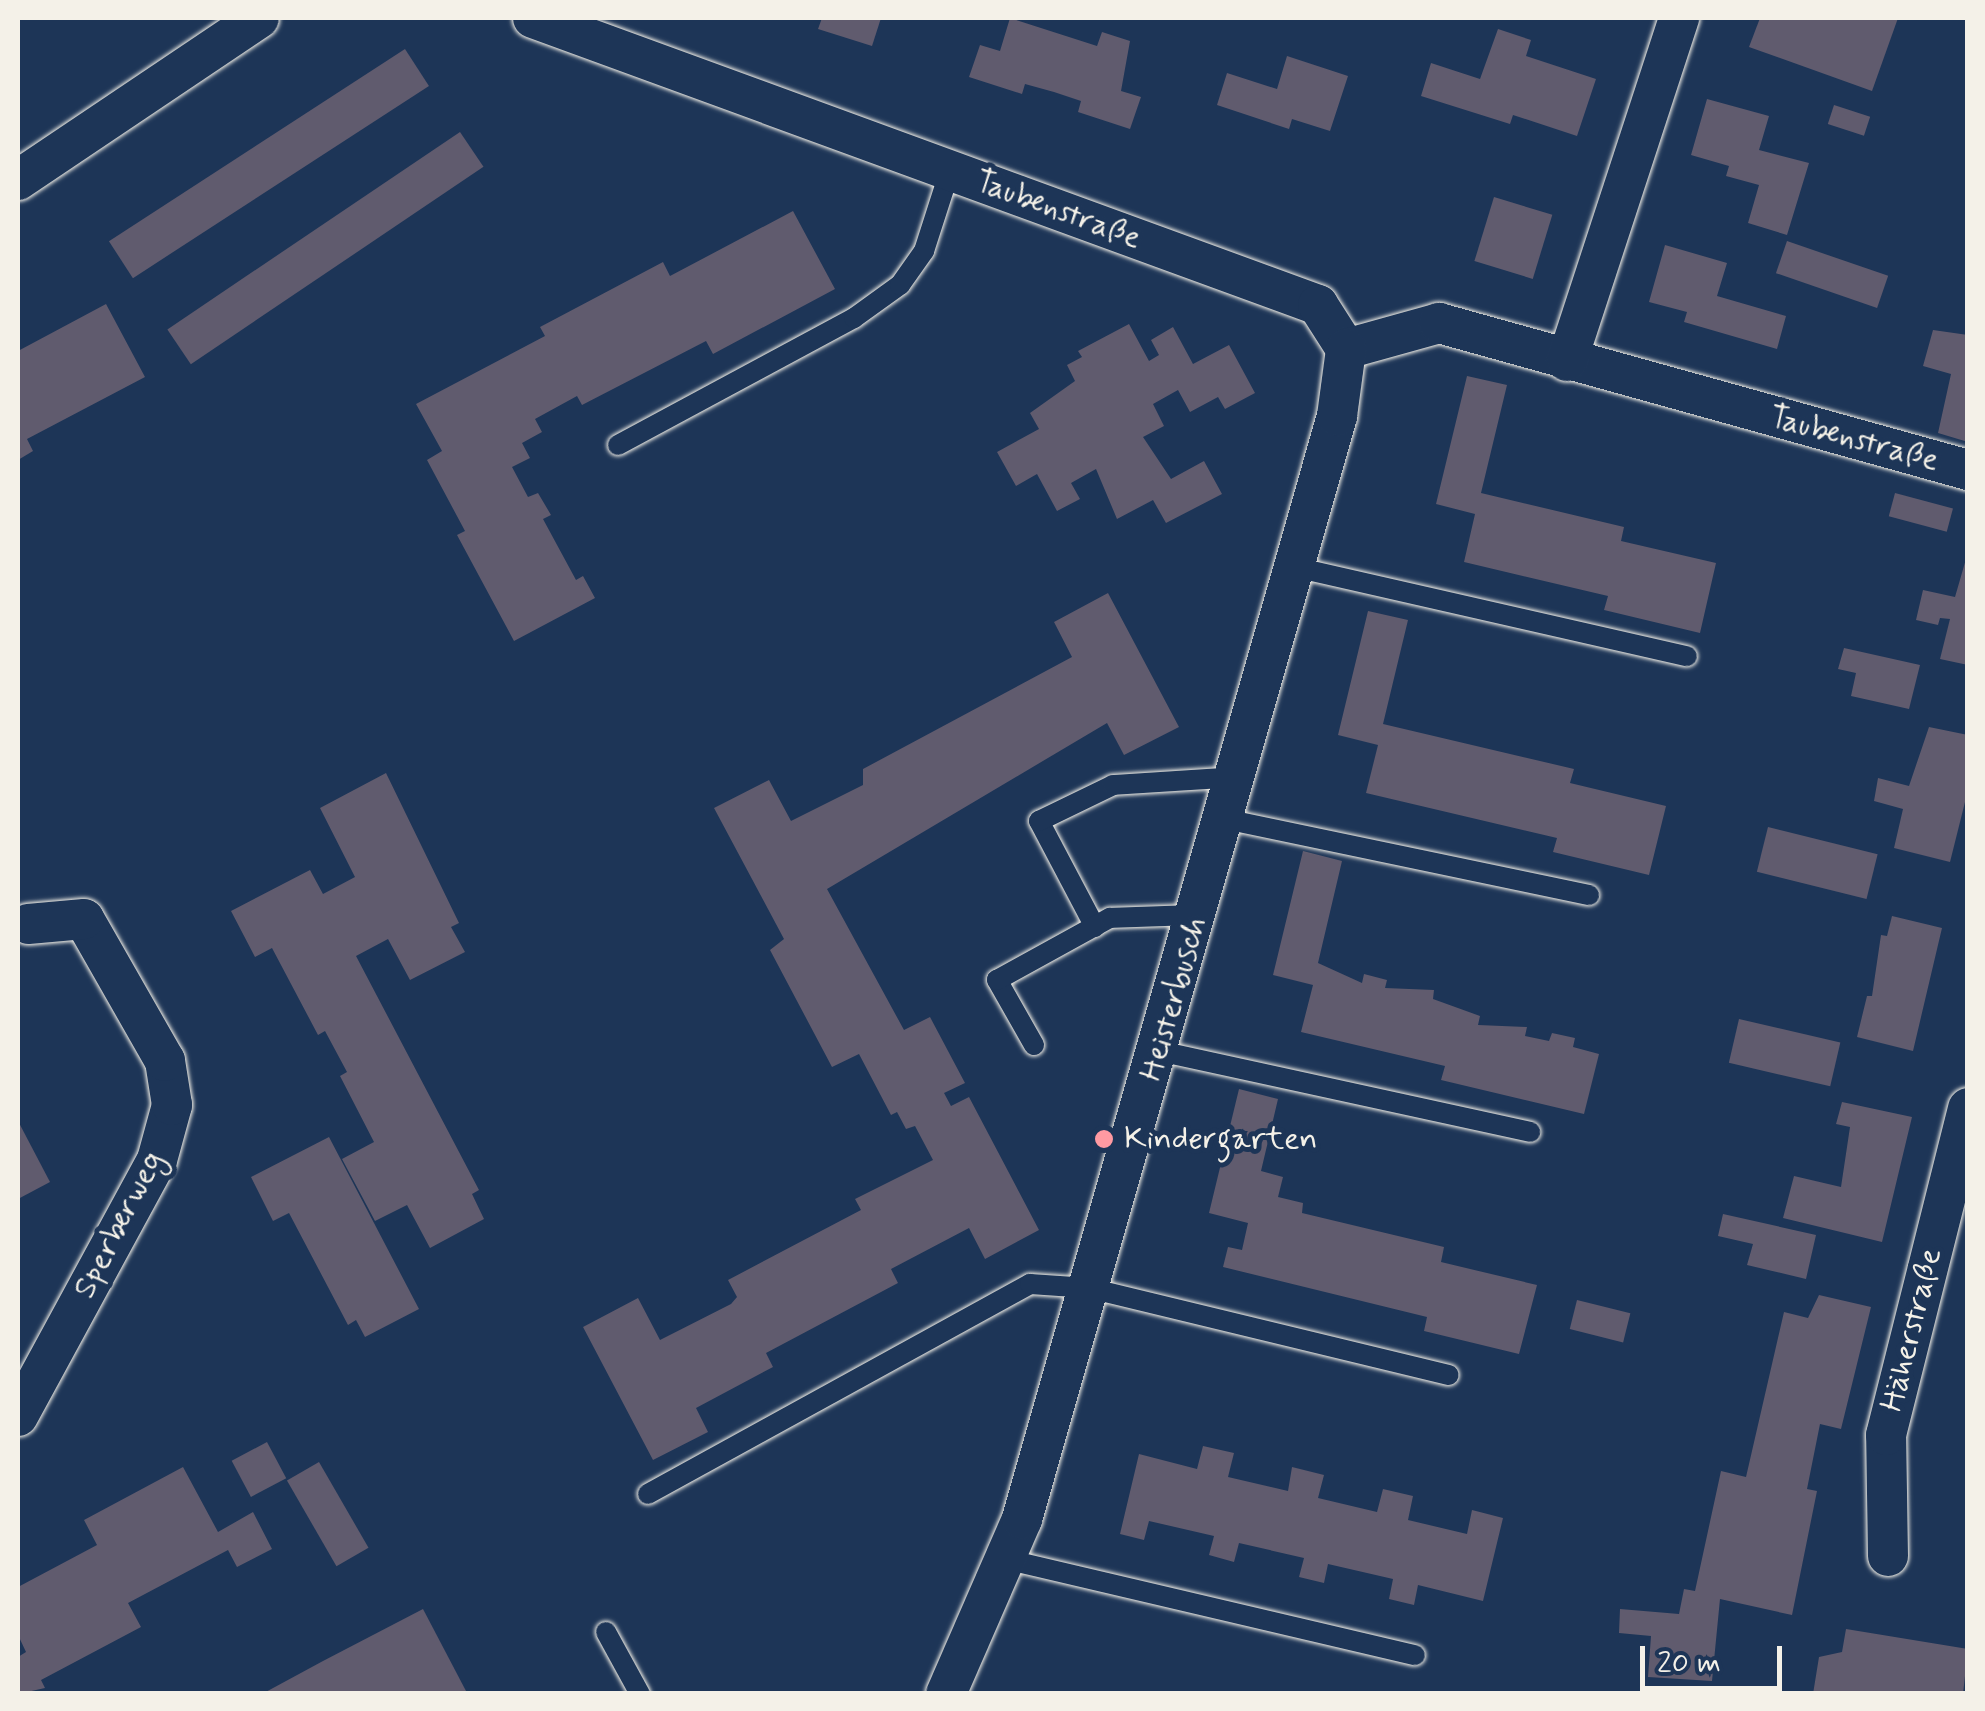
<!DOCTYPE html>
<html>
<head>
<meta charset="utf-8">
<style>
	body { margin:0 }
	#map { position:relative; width:1985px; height:1711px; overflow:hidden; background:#1d3557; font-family:Mynerve,sans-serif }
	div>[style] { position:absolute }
	.building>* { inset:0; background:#605b6e; transform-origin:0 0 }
	.roads { filter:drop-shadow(0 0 2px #f4f1e8) drop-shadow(0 0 2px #f4f1e8) }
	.service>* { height:20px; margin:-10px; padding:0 10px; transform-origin:10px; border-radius:10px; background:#1d3557 }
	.minor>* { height:40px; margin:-20px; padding:0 20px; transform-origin:20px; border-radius:20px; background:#1d3557 }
	.dots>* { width:28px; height:28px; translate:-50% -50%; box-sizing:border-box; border:5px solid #1d3557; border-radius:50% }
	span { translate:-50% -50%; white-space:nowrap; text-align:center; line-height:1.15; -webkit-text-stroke:10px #1d3557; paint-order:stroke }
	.street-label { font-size:32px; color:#f4f1e8 }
	.poi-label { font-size:32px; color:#f4f1e8 }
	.left { translate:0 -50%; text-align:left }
	.frame { position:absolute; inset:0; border:20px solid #f4f1e8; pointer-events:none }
	.scale { position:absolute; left:1640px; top:1646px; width:142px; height:45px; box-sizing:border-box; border:5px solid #f4f1e8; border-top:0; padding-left:12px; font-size:30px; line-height:35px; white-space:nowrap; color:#f4f1e8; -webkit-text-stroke:8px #1d3557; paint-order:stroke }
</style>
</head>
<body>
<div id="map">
	<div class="building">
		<div style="clip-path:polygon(822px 18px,881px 18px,872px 46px,818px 29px)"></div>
		<div style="clip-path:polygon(1010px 18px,1097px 46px,1102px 32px,1130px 41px,1121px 91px,1141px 97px,1130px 129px,1078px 112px,1081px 101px,1054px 92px,1025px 84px,1022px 94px,969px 77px,980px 45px,1000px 51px)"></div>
		<div style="clip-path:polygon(1760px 18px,1898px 18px,1872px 91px,1749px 47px)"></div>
		<div style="clip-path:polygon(1498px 29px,1531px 40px,1526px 56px,1596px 79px,1577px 136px,1513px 115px,1510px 124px,1421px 96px,1431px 63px,1480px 79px)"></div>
		<div style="left:405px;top:49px;width:44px;height:353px;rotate:57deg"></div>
		<div style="clip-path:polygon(1287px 56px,1348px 76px,1330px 131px,1292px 119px,1289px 129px,1217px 105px,1227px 73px,1277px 89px)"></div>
		<div style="clip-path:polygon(1707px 99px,1769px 116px,1759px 150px,1809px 163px,1787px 235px,1748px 223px,1759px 185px,1726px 176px,1729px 166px,1691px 155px)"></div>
		<div style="left:1834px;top:105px;width:38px;height:20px;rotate:18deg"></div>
		<div style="left:460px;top:132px;width:42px;height:353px;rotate:56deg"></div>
		<div style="left:1494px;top:197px;width:61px;height:67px;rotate:17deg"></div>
		<div style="clip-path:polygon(793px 211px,835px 289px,713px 354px,706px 341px,582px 405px,577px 396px,535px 419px,542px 432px,522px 443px,530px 458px,512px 467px,528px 497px,538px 493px,551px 515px,543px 519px,576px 580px,583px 576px,595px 598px,514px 641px,457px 535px,465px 531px,427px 460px,442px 451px,416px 404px,545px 336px,540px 327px,663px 262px,670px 276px)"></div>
		<div style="left:1787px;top:241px;width:107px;height:34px;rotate:19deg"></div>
		<div style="clip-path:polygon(1665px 245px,1727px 263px,1717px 296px,1786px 316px,1777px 349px,1684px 322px,1687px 312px,1649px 302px)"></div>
		<div style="clip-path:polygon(106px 304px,145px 377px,27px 439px,33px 451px,18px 460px,18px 351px)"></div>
		<div style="clip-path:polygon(1129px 324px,1149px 361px,1159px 355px,1151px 340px,1173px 327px,1193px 364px,1229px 345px,1255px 393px,1225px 409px,1218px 397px,1190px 412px,1178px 390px,1153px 404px,1164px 426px,1143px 437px,1171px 479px,1204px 461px,1222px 494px,1166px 523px,1153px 500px,1117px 519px,1096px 469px,1071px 483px,1080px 499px,1057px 511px,1037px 474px,1016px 486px,997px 452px,1039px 429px,1030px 413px,1075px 381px,1067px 365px,1082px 357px,1078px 351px)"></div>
		<div style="clip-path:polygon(1933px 330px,1968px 335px,1968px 442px,1938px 433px,1951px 374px,1923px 366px)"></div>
		<div style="clip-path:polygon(1467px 376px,1507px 385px,1481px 493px,1624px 527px,1621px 541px,1716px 563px,1700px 633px,1604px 610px,1608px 596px,1464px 562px,1475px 514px,1436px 504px)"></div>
		<div style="left:1895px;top:493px;width:60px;height:24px;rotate:15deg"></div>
		<div style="clip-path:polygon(1968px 552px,1968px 665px,1940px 659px,1950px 619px,1940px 618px,1938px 625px,1916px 620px,1923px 590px,1955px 597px)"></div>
		<div style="clip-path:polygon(1108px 593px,1179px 727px,1124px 755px,1107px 723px,827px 889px,904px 1030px,930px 1017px,965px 1083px,944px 1093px,951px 1106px,969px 1097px,1039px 1230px,985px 1259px,969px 1228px,891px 1269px,898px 1283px,766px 1353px,773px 1367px,696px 1408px,708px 1432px,653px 1460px,583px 1327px,638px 1298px,660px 1340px,731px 1304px,737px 1297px,728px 1280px,861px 1210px,855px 1199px,933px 1160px,915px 1126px,906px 1129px,897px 1112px,891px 1115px,859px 1054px,832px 1067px,770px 950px,784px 939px,714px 808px,769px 780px,791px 821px,863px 785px,863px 769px,1072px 657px,1054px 622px)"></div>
		<div style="clip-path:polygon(1368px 611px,1408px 620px,1383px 724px,1574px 769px,1570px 783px,1666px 806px,1649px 875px,1553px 852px,1557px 838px,1366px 793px,1378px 745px,1338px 735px)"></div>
		<div style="clip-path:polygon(1844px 648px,1920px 665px,1909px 709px,1851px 696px,1856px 673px,1838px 669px)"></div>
		<div style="clip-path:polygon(1929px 727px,1968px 735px,1968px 790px,1950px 862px,1894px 848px,1903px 809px,1874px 801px,1878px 778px,1909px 786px)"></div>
		<div style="clip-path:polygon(386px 773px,459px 923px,451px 927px,465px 952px,410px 980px,388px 939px,356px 956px,479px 1190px,472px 1194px,484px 1219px,430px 1248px,407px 1205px,375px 1221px,342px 1159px,374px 1142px,340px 1076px,347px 1072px,325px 1031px,318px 1035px,272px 948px,255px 957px,231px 911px,310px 870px,323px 894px,355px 877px,320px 808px)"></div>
		<div style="left:1768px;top:827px;width:113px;height:46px;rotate:14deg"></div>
		<div style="clip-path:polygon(1303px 851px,1342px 861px,1318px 963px,1362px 983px,1364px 974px,1387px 980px,1385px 988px,1434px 990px,1433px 999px,1480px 1016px,1478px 1025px,1527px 1027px,1525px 1036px,1549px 1041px,1552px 1033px,1575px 1038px,1573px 1047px,1599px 1054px,1584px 1114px,1441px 1080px,1445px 1066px,1301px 1032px,1313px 985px,1273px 975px)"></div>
		<div style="clip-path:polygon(1892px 916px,1942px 928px,1913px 1051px,1857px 1037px,1867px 996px,1872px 996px,1881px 935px,1887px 936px)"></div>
		<div style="left:1739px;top:1019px;width:104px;height:45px;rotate:13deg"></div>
		<div style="clip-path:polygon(1239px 1089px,1278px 1099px,1261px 1171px,1283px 1177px,1278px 1197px,1303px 1203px,1302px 1213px,1444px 1247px,1441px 1262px,1537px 1285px,1519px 1354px,1424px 1331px,1427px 1317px,1223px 1267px,1228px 1247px,1242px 1250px,1248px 1223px,1209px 1213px)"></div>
		<div style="clip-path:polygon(1842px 1102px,1912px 1117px,1882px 1242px,1783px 1218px,1794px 1176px,1841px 1187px,1850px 1127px,1836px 1124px)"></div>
		<div style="clip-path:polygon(18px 1121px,50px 1182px,18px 1199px)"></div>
		<div style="clip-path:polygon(329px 1137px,419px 1309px,365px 1337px,356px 1320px,348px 1325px,289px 1213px,273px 1221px,251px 1177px)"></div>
		<div style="clip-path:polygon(1723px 1214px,1816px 1235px,1806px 1279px,1747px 1265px,1753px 1244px,1718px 1236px)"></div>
		<div style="clip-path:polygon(1819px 1295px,1871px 1307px,1841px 1429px,1820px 1424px,1807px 1489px,1817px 1491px,1792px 1615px,1720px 1599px,1712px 1681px,1648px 1677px,1651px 1636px,1619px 1633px,1620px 1609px,1679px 1614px,1684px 1589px,1695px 1591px,1721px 1471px,1746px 1477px,1784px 1312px,1808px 1318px)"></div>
		<div style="left:1577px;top:1300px;width:55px;height:30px;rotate:14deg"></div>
		<div style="left:267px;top:1442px;width:41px;height:40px;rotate:62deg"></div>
		<div style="clip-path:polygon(1203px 1446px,1234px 1453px,1228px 1477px,1288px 1491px,1292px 1467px,1324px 1475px,1318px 1498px,1377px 1512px,1383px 1489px,1413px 1496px,1408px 1520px,1467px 1534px,1472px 1510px,1503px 1518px,1483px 1601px,1418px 1585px,1414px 1605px,1389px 1599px,1393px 1579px,1328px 1564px,1324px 1583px,1299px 1577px,1304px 1558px,1239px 1543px,1234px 1562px,1209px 1555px,1214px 1536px,1149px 1521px,1144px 1540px,1120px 1534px,1139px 1454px,1197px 1469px)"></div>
		<div style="left:319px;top:1462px;width:99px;height:37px;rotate:60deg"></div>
		<div style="clip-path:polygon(183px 1467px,218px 1532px,253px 1512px,272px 1549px,237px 1567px,228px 1550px,128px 1603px,141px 1627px,41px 1680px,45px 1688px,18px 1694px,18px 1657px,26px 1652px,18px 1635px,18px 1587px,97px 1545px,84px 1520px)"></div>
		<div style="clip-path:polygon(423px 1609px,466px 1691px,262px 1694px,323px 1661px)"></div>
		<div style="clip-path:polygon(1846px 1629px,1968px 1649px,1963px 1694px,1813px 1694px,1819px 1657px,1842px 1652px)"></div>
	</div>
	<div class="roads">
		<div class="service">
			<div style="left:618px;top:445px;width:268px;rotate:-28.3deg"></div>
			<div style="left:854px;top:318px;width:57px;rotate:-35.7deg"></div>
			<div style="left:900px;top:285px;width:42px;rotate:-54.8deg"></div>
			<div style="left:924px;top:251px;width:85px;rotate:-72.2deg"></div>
			<div style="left:1290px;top:566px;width:407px;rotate:12.8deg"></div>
			<div style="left:1225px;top:819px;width:372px;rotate:11.8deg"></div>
			<div style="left:1095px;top:927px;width:120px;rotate:-117.8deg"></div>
			<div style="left:1039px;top:821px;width:82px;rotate:-25.9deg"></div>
			<div style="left:1113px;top:785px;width:123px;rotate:-3.7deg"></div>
			<div style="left:1034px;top:1045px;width:75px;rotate:-119.6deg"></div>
			<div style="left:997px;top:980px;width:129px;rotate:-28.8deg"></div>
			<div style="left:1110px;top:918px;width:88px;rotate:-2deg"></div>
			<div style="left:1159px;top:1051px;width:380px;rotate:12.3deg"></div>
			<div style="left:648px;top:1494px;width:436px;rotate:-28.8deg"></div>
			<div style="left:1030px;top:1284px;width:59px;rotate:3.9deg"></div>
			<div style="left:1089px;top:1288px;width:370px;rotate:13.6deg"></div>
			<div style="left:1005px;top:1559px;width:421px;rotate:13.2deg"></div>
			<div style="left:606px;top:1632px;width:71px;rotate:61.3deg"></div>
		</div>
		<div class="minor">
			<div style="left:533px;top:18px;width:836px;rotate:20.08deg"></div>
			<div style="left:1318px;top:305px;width:52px;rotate:57.5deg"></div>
			<div style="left:18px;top:180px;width:290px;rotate:-33.9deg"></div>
			<div style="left:1346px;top:349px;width:97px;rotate:-15.6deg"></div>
			<div style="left:1439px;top:323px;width:549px;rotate:15.53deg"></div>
			<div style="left:1567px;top:361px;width:361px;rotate:-71.9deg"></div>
			<div style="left:18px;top:1416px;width:291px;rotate:-61.5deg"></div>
			<div style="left:157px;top:1160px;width:57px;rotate:-74.7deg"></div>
			<div style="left:172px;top:1105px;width:45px;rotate:-99deg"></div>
			<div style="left:165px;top:1061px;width:163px;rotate:-119.7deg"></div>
			<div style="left:84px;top:919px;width:56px;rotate:174.9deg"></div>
			<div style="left:1888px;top:1556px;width:121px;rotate:-90.9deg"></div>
			<div style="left:1886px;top:1435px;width:337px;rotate:-75.9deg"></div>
			<div style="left:946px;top:1694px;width:191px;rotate:-66.5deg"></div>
			<div style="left:1022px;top:1519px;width:1147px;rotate:-74.06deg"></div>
			<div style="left:1337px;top:416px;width:68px;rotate:-82.3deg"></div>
		</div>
	</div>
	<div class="dots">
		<div style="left:1104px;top:1139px;background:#ff9aa2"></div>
	</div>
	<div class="street-label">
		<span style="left:1058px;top:210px;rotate:20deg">Taubenstraße</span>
		<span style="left:1854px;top:439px;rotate:15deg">Taubenstraße</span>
		<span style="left:1174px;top:999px;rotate:-74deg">Heisterbusch</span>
		<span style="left:119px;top:1225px;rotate:-63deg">Sperberweg</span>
		<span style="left:1912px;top:1330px;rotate:-76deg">Häherstraße</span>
	</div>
	<div class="poi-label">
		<span class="left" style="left:1124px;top:1139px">Kindergarten</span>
	</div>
	<div class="frame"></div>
	<div class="scale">20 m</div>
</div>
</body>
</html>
